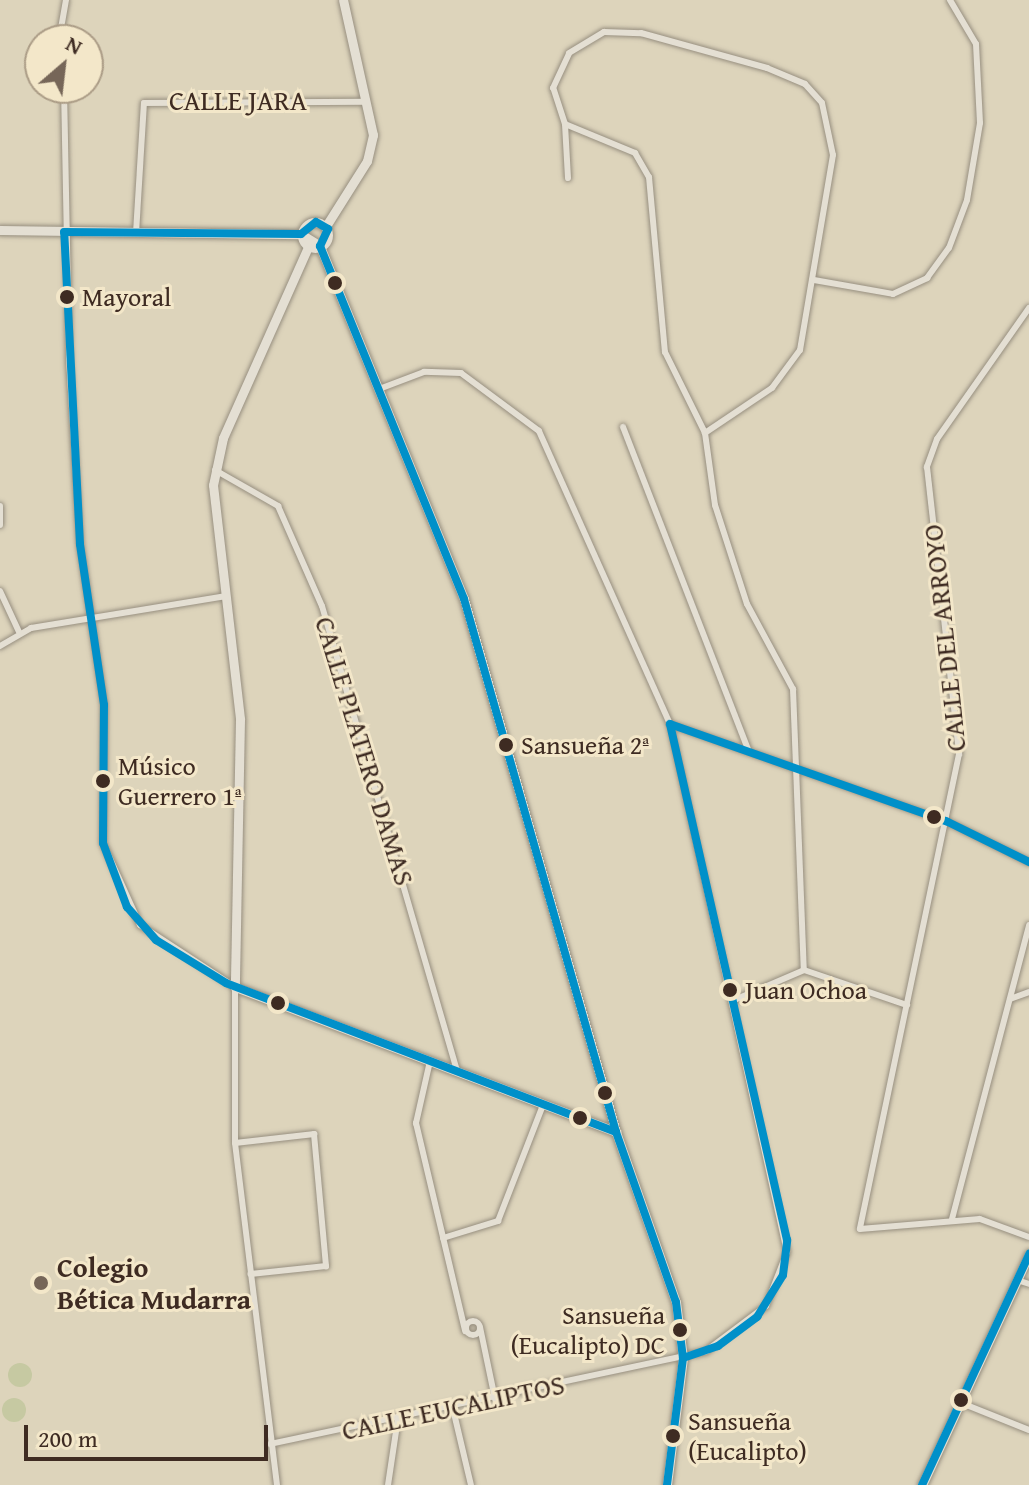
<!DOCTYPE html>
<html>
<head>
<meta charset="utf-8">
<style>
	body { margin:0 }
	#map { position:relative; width:1029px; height:1485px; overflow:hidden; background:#ddd4bb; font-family:"Gentium Book Plus",serif }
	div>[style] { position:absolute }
	.green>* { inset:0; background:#c6c9a2 }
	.round { border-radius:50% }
	.roads { filter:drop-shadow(0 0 2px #978f80) drop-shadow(0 0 2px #978f80) }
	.street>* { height:6px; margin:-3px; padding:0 3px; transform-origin:3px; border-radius:3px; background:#e4dfd3 }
	.street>.ring { margin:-3px; padding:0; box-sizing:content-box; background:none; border:6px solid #e4dfd3; border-radius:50% }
	.secondary>* { height:9px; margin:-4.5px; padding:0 4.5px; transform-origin:4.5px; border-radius:4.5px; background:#e4dfd3 }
	.secondary>.ring { margin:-4.5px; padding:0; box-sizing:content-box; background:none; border:9px solid #e4dfd3; border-radius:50% }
	.bus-1>* { height:8px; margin:-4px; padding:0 4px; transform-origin:4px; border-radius:4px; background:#0090c9 }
	.dots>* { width:22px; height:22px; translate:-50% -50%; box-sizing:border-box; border:4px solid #f3e7c9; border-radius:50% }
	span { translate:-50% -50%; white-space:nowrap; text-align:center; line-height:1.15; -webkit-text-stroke:6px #f3e7c9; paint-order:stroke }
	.bus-label { font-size:26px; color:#3e2b22 }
	.left { translate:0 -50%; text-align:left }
	.right { translate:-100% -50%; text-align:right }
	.street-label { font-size:28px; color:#3e2b22 }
	.poi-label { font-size:28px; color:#3e2b22; font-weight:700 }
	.north { position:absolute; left:24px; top:24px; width:80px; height:80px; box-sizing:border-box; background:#f3e7c9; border:2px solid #ab9c86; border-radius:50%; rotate:28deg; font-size:22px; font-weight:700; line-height:32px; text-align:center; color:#3e2b22 }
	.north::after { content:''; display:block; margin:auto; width:28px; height:36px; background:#766658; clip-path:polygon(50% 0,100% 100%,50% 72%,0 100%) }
	.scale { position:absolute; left:24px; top:1425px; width:244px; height:36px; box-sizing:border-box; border:4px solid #3e2b22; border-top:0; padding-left:10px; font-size:24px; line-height:28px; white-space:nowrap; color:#3e2b22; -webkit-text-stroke:6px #f3e7c9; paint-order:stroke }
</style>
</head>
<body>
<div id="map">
	<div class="green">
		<div class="round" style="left:8px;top:1363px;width:24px;height:24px"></div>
		<div class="round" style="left:2px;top:1398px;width:24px;height:24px"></div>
	</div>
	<div class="roads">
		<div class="street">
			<div style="left:59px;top:40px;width:41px;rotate:-80.1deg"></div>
			<div style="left:64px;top:88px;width:270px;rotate:88.9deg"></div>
			<div style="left:69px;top:358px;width:186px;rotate:86.6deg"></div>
			<div style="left:80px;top:544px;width:163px;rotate:81.5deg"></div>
			<div style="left:104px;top:705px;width:138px;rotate:90.4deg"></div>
			<div style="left:103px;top:843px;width:90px;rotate:65.7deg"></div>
			<div style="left:140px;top:925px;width:113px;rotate:33.1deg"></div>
			<div style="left:235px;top:987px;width:156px;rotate:90deg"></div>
			<div style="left:235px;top:1143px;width:345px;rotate:83deg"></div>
			<div style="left:565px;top:124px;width:76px;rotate:22.5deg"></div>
			<div style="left:635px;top:153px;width:28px;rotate:60deg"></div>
			<div style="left:649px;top:177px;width:176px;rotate:84.8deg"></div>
			<div style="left:665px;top:352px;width:90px;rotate:63.7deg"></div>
			<div style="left:705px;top:433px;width:73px;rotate:82.1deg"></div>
			<div style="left:715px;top:505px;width:104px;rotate:72.1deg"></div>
			<div style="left:747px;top:604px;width:97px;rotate:61.6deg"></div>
			<div style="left:793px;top:689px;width:281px;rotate:87.8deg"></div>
			<div style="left:568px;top:178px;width:54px;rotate:-93.2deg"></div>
			<div style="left:565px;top:124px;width:38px;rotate:-108deg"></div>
			<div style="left:553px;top:88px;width:38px;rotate:-65deg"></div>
			<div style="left:569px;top:53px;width:41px;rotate:-31deg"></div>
			<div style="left:604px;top:32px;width:37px;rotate:2deg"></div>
			<div style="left:641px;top:33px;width:131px;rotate:15.5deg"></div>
			<div style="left:767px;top:68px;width:41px;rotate:22.8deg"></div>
			<div style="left:805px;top:84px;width:25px;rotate:48deg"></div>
			<div style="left:822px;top:103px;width:53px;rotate:78.1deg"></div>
			<div style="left:833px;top:155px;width:198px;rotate:99.6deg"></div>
			<div style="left:800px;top:350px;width:47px;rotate:126.4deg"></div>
			<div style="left:772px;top:388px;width:81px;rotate:146.1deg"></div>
			<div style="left:136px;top:233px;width:130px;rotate:-86.5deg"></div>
			<div style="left:144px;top:103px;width:223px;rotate:-0.3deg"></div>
			<div style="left:814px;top:280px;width:80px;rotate:10deg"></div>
			<div style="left:893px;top:294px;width:38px;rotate:-25deg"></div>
			<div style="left:927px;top:278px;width:37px;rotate:-54deg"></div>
			<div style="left:949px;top:248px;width:51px;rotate:-69.4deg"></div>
			<div style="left:967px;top:200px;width:78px;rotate:-80.4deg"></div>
			<div style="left:980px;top:123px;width:79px;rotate:-92.9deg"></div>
			<div style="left:976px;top:44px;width:51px;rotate:-120.6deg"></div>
			<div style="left:1029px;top:308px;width:160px;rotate:125.1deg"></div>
			<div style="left:937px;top:439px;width:30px;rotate:110deg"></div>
			<div style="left:927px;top:467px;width:289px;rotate:83.6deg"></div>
			<div style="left:959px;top:754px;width:485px;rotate:101.8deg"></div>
			<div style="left:860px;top:1229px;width:120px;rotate:-4.8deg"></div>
			<div style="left:980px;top:1219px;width:52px;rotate:20.2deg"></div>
			<div style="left:623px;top:427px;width:346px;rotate:68.8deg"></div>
			<div style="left:215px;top:470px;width:73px;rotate:29.7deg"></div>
			<div style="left:278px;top:506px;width:109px;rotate:66.3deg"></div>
			<div style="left:322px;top:606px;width:485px;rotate:73.8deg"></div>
			<div style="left:0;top:506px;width:19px;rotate:90deg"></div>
			<div style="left:0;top:591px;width:45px;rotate:65.1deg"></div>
			<div style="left:0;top:646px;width:36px;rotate:-30deg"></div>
			<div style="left:31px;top:628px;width:198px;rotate:-9.3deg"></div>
			<div style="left:670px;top:724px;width:293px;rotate:19.4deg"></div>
			<div style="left:946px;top:821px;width:93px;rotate:26.3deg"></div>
			<div style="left:1010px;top:999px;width:20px;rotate:-20deg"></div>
			<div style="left:732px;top:1001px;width:78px;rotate:-23.3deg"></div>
			<div style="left:804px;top:970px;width:109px;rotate:18.8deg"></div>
			<div style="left:430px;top:1061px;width:64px;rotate:102.7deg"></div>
			<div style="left:416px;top:1123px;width:214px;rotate:76.7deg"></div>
			<div style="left:235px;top:1143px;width:80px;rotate:-6.5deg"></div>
			<div style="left:314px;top:1134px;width:133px;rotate:84.8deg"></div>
			<div style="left:326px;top:1266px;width:76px;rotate:174deg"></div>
			<div style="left:952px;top:1219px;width:304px;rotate:-75.3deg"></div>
			<div style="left:443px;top:1238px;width:58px;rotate:-17.2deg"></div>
			<div style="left:498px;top:1221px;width:124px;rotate:-68.8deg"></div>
			<div style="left:1017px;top:1280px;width:13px;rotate:18deg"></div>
			<div class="ring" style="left:466px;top:1321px;width:8px;height:8px"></div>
			<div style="left:480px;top:1327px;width:74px;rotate:78.2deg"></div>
			<div style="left:959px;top:1402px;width:75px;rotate:21.8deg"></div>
			<div style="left:453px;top:1409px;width:78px;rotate:76.7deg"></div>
			<div style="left:270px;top:1444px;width:446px;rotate:-12deg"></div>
			<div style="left:706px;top:1351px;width:75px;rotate:-36.9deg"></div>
			<div style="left:766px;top:1306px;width:58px;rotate:-68.7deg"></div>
			<div style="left:787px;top:1252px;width:541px;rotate:-102.49deg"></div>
			<div style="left:670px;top:724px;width:321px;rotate:-114.1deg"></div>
			<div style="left:539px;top:431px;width:97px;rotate:-143.4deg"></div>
			<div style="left:461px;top:373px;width:37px;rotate:-178deg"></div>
			<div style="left:424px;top:372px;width:48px;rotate:159.3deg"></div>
			<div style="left:388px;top:1485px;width:68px;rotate:-81.5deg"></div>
		</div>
		<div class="secondary">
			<div class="ring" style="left:302px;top:222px;width:17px;height:17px"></div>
			<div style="left:326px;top:226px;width:77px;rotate:-57.8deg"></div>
			<div style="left:367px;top:161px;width:27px;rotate:-77deg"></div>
			<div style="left:373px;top:135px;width:138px;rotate:-102.5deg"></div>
			<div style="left:0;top:230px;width:301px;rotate:0.8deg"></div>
			<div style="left:301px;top:234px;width:22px;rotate:32deg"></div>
			<div style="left:320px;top:246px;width:381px;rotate:67.8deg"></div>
			<div style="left:464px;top:599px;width:554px;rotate:74.08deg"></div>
			<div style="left:616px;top:1132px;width:180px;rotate:70.6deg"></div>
			<div style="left:676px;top:1302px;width:56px;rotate:82.9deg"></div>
			<div style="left:683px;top:1358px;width:128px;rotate:97.2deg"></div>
			<div style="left:308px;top:247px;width:209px;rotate:114deg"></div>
			<div style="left:223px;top:438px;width:48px;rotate:102deg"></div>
			<div style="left:213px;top:485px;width:236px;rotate:83.4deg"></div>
			<div style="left:240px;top:719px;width:268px;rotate:91.1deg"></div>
			<div style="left:235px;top:987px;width:408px;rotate:20.8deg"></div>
			<div style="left:922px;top:1485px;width:255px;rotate:-65.1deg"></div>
		</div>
	</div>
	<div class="bus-1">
		<div style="left:316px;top:222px;width:14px;rotate:30deg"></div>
		<div style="left:328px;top:229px;width:19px;rotate:115deg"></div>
		<div style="left:320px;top:246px;width:381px;rotate:67.8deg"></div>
		<div style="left:464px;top:599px;width:554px;rotate:74.08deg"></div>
		<div style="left:616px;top:1132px;width:417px;rotate:-159.1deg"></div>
		<div style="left:226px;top:983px;width:82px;rotate:-148.4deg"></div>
		<div style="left:156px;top:940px;width:44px;rotate:-131.3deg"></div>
		<div style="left:127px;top:907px;width:68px;rotate:-110.6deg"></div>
		<div style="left:103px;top:843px;width:138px;rotate:-89.6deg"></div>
		<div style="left:104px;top:705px;width:163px;rotate:-98.5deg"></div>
		<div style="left:80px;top:544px;width:312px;rotate:-92.9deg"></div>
		<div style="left:64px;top:232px;width:237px;rotate:0.5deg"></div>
		<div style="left:301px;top:234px;width:19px;rotate:-39deg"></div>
		<div style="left:616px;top:1132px;width:180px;rotate:70.6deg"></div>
		<div style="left:676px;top:1302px;width:56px;rotate:82.9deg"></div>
		<div style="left:683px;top:1358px;width:128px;rotate:97.2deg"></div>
		<div style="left:683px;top:1358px;width:37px;rotate:-19deg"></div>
		<div style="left:718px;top:1346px;width:49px;rotate:-36.6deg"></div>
		<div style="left:757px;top:1317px;width:49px;rotate:-58.2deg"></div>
		<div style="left:783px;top:1275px;width:35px;rotate:-83deg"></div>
		<div style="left:787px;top:1240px;width:529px;rotate:-102.78deg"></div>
		<div style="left:670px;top:724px;width:293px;rotate:19.4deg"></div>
		<div style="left:946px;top:821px;width:93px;rotate:26.3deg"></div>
		<div style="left:922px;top:1485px;width:255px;rotate:-65.1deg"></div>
	</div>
	<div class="dots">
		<div style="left:335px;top:283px;background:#3e2b22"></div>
		<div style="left:67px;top:297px;background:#3e2b22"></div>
		<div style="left:506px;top:745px;background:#3e2b22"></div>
		<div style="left:103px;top:781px;background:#3e2b22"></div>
		<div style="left:934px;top:817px;background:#3e2b22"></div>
		<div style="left:730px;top:990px;background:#3e2b22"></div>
		<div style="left:278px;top:1003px;background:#3e2b22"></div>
		<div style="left:605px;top:1093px;background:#3e2b22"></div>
		<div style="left:580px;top:1118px;background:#3e2b22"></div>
		<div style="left:41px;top:1283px;background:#766658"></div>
		<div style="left:680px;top:1330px;background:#3e2b22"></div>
		<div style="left:961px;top:1400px;background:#3e2b22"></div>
		<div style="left:673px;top:1436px;background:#3e2b22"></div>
	</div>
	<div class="bus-label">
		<span class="left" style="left:82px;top:297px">Mayoral</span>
		<span class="left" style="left:521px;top:745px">Sansueña 2ª</span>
		<span class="left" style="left:118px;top:781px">Músico<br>Guerrero 1ª</span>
		<span class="left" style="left:745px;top:990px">Juan Ochoa</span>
		<span class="right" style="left:665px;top:1330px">Sansueña<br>(Eucalipto) DC</span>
		<span class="left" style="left:688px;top:1436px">Sansueña<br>(Eucalipto)</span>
	</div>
	<div class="street-label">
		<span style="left:238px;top:100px">CALLE JARA</span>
		<span style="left:944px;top:638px;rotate:-96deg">CALLE DEL ARROYO</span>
		<span style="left:365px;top:751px;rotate:73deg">CALLE PLATERO DAMAS</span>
		<span style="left:453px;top:1407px;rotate:-12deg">CALLE EUCALIPTOS</span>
	</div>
	<div class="poi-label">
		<span class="left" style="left:57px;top:1283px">Colegio<br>Bética Mudarra</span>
	</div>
	<div class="north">N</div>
	<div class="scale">200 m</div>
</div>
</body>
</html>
